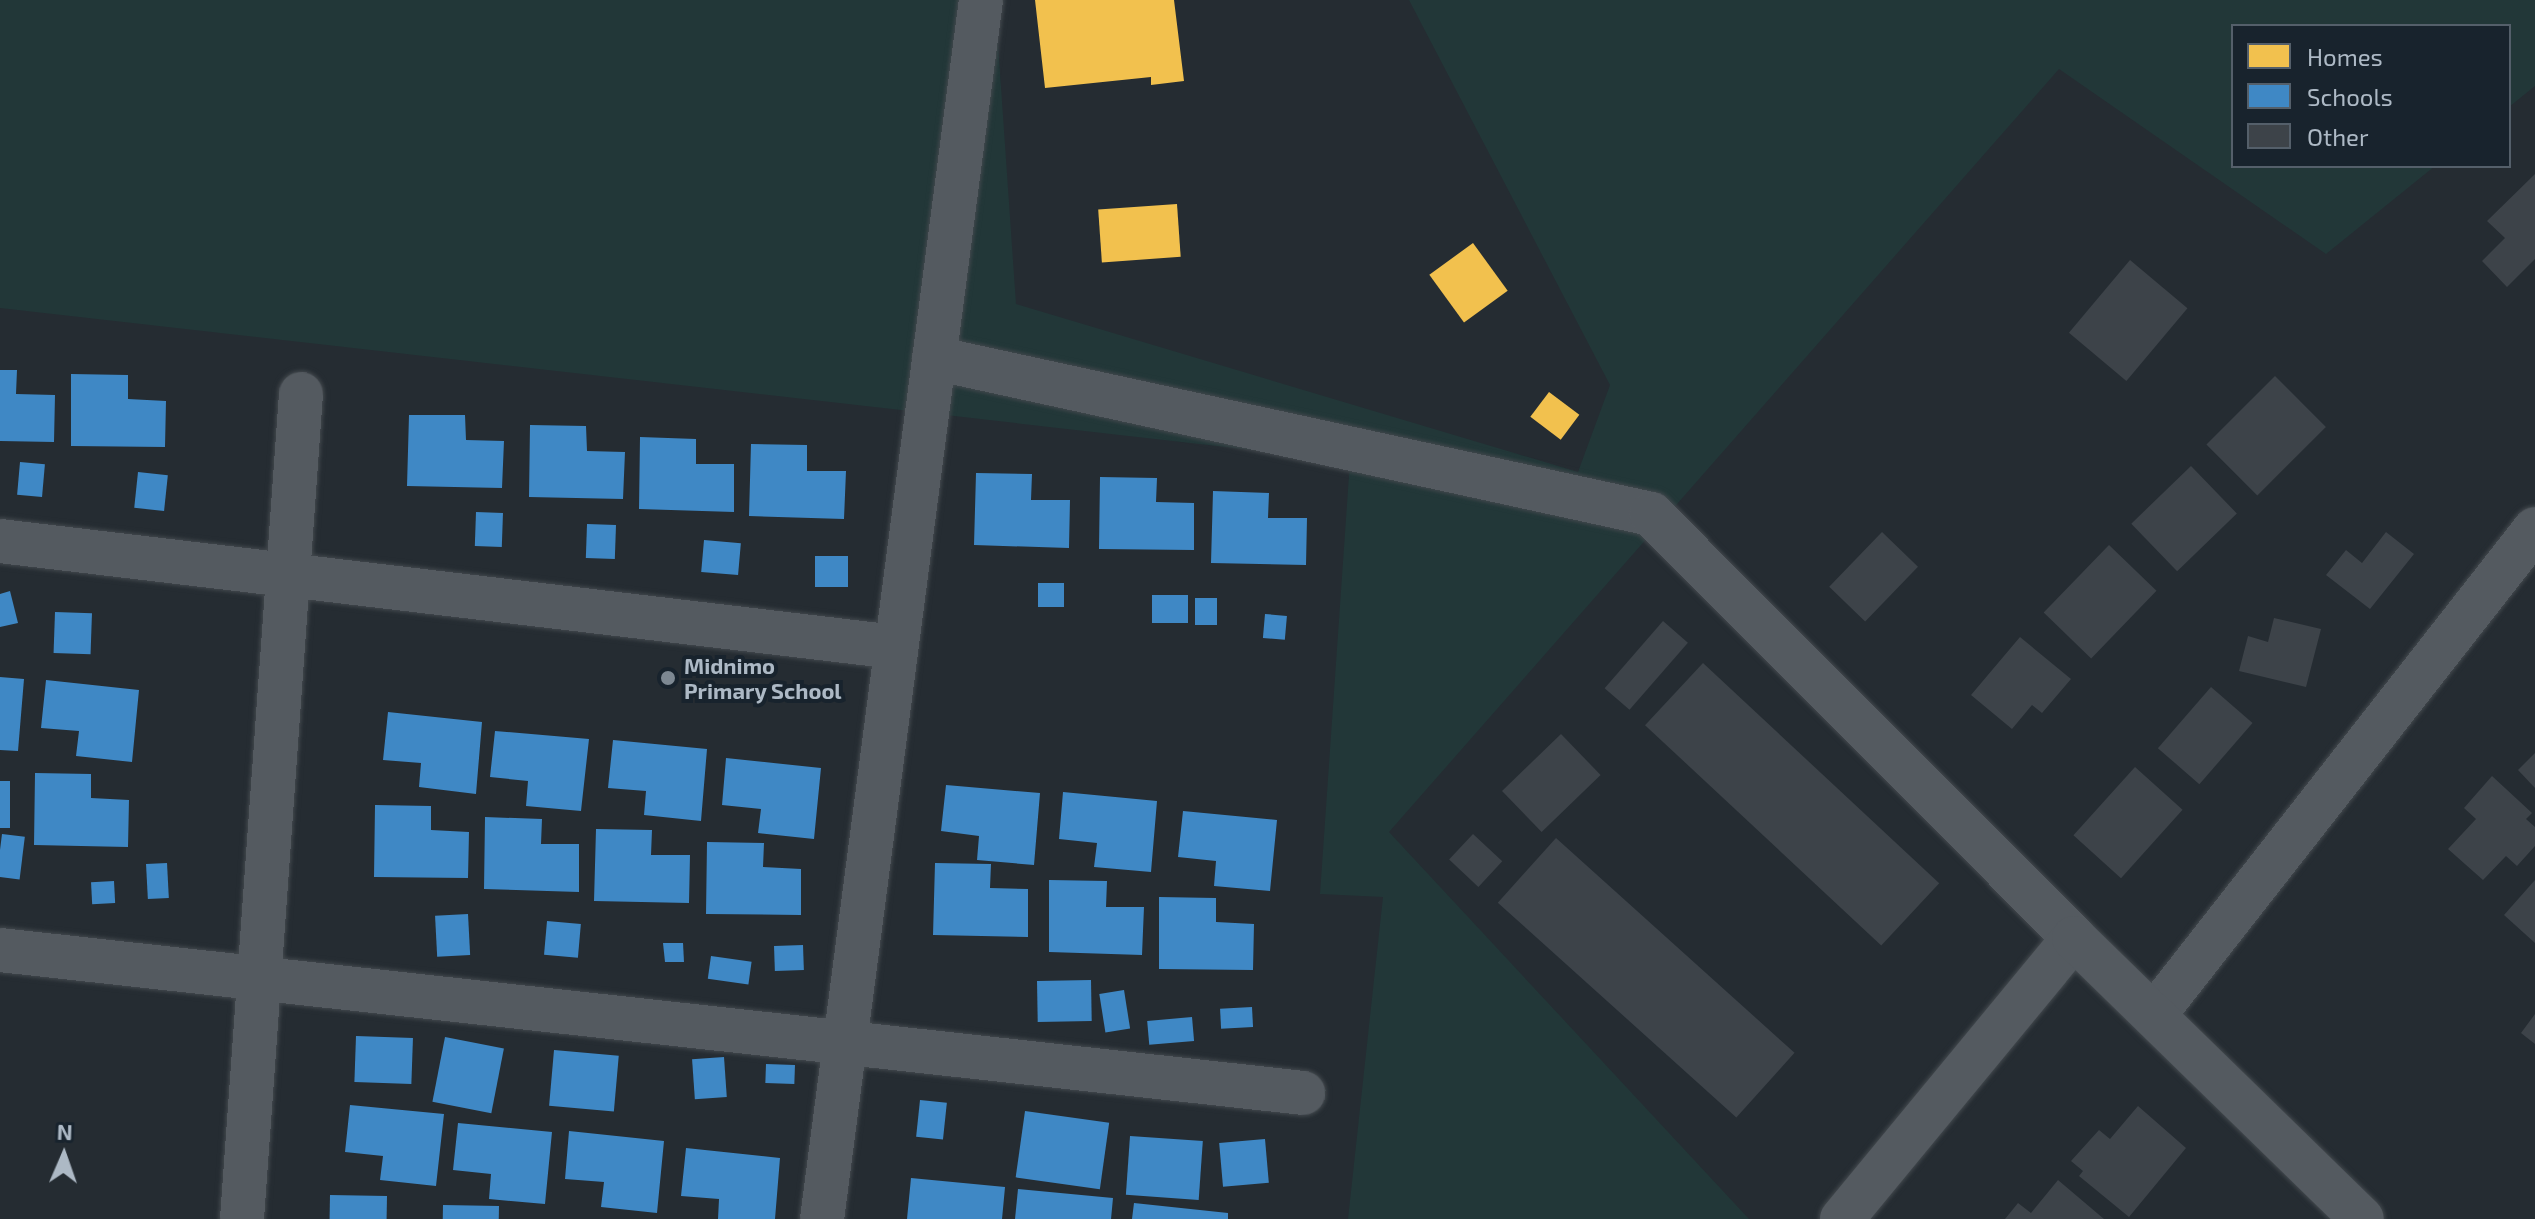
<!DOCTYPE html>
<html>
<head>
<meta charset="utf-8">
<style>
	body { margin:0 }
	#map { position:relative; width:2535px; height:1219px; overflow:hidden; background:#252c32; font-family:"Exo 2",sans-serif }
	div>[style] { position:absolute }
	.green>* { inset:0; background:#223738 }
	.homes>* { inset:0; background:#f2c14e; transform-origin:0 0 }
	.schools>* { inset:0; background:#3f88c5; transform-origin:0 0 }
	.building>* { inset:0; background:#3d4349; transform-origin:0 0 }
	.roads { filter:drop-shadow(0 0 2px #42484d) drop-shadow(0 0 2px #42484d) }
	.minor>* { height:44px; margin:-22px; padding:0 22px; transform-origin:22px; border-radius:22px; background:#545a60 }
	.dots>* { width:22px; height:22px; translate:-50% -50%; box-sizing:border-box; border:4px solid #18232d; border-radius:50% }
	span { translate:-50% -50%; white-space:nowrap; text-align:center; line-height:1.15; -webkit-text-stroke:8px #18232d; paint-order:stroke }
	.poi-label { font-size:22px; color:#adb9c5; font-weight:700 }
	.left { translate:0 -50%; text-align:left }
	.legend { position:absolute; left:2231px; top:24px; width:280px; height:144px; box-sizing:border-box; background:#18232d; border:2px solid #545f6a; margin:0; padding:10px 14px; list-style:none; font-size:24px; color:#adb9c5 }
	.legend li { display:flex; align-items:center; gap:16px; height:40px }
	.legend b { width:40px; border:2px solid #545f6a }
	.north { position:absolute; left:24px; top:1115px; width:80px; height:80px; -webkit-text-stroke:6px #18232d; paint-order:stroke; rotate:2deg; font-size:22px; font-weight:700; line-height:32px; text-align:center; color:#adb9c5 }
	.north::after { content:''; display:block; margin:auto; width:28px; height:36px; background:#adb9c5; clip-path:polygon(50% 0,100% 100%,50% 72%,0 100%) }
</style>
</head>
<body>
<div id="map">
	<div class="green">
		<div style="clip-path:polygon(0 0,995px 0,1016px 304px,1578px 472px,1610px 385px,1409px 0,2535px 0,2535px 86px,2509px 107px,2509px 26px,2233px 26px,2233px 166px,2435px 166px,2326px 254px,2059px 69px,1389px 832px,1749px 1219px,1348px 1219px,1383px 897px,1320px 894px,1350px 461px,0 308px)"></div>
	</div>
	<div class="homes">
		<div style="clip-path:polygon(1035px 0,1174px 0,1184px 81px,1151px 85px,1151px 77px,1045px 88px)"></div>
		<div style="left:1177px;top:204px;width:53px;height:79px;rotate:86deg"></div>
		<div style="left:1473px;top:243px;width:59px;height:54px;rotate:54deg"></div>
		<div style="left:1549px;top:392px;width:38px;height:31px;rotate:37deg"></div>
	</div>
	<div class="schools">
		<div style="clip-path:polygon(0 370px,17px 370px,16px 394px,55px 395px,54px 442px,0 441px)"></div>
		<div style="clip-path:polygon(71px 374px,128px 375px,128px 399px,166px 401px,165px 447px,71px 446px)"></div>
		<div style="clip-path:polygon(409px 415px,465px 415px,466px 440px,504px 441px,502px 488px,407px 486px)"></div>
		<div style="clip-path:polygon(530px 425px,586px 426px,587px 451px,625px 452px,623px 499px,529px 497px)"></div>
		<div style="clip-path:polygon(640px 437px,696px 439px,696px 464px,734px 464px,734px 512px,639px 509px)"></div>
		<div style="clip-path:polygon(751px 444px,807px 445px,807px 471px,846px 471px,844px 519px,749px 516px)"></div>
		<div style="left:20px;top:462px;width:25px;height:33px;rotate:5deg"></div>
		<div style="left:138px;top:472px;width:30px;height:36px;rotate:6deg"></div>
		<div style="clip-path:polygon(976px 473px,1032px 474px,1031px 500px,1070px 500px,1069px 548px,974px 545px)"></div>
		<div style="clip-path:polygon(1100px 477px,1157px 478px,1156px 502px,1194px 503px,1194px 550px,1099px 549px)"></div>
		<div style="clip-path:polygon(1213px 491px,1269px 493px,1268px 518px,1307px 518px,1306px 565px,1211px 563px)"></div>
		<div style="left:476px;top:512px;width:27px;height:34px;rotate:2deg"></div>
		<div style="left:616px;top:525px;width:34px;height:29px;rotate:92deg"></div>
		<div style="left:704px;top:540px;width:37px;height:32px;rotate:5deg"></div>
		<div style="left:815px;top:556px;width:33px;height:31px"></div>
		<div style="left:1038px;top:583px;width:26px;height:24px"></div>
		<div style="clip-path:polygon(10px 591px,18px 623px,0 627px,0 594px)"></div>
		<div style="left:1152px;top:595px;width:36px;height:28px"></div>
		<div style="left:1195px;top:598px;width:22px;height:27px"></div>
		<div style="left:55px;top:612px;width:37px;height:41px;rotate:2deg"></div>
		<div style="left:1265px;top:614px;width:22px;height:24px;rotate:5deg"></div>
		<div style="clip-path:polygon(0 677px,24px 679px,18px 751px,0 750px)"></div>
		<div style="clip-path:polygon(46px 680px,139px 690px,132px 762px,76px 756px,79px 731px,41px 728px)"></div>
		<div style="clip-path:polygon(388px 712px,482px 722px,476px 794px,419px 787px,421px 763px,383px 760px)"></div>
		<div style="clip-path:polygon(495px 731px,589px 739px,581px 811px,526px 806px,528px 781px,490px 777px)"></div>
		<div style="clip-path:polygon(613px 740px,707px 749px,701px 821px,644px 815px,646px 791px,608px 788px)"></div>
		<div style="clip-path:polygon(726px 758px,821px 768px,814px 839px,758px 833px,761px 809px,722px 805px)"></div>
		<div style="clip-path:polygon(35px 773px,91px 774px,91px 798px,129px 800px,128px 847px,34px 845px)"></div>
		<div style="left:0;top:781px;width:10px;height:47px"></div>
		<div style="clip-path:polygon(946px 785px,1040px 793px,1034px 865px,977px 860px,979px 836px,941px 831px)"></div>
		<div style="clip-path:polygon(1063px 792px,1157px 801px,1151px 872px,1094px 867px,1097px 843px,1059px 839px)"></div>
		<div style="clip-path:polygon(375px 805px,431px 806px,431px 830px,469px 832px,468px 878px,374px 877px)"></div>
		<div style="clip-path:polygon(1183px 811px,1277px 820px,1270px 891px,1214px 886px,1216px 861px,1178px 857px)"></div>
		<div style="clip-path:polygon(485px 817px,542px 819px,541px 844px,579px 844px,579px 892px,484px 889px)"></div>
		<div style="clip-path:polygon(596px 829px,652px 830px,651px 855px,690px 855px,689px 903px,594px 901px)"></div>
		<div style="left:2px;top:834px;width:23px;height:43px;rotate:7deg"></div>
		<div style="clip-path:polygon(707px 842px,764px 843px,763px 867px,801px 869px,801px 915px,706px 914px)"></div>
		<div style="left:167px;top:863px;width:35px;height:21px;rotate:87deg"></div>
		<div style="clip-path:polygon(935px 863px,991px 864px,990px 888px,1028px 889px,1028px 937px,933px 935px)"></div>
		<div style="clip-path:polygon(1049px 880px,1107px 881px,1106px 907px,1144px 907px,1142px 955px,1049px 952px)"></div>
		<div style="left:114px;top:881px;width:22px;height:23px;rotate:87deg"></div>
		<div style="clip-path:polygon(1159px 897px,1216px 898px,1216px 922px,1254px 924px,1253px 970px,1159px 969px)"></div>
		<div style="left:468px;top:914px;width:41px;height:33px;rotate:87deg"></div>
		<div style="left:547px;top:921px;width:34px;height:34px;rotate:5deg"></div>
		<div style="clip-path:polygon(663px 943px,683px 943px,684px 962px,665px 962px)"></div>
		<div style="left:803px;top:945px;width:25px;height:29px;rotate:88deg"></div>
		<div style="left:711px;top:956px;width:41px;height:23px;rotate:8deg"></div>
		<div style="left:1091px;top:980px;width:41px;height:54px;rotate:89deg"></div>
		<div style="left:1124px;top:990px;width:39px;height:25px;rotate:81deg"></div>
		<div style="left:1252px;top:1007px;width:20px;height:32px;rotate:87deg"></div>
		<div style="left:1192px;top:1017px;width:24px;height:45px;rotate:85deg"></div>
		<div style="left:356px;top:1036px;width:57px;height:46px;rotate:2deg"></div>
		<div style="left:445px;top:1037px;width:60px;height:66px;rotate:11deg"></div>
		<div style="left:554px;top:1050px;width:65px;height:56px;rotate:5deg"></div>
		<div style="left:724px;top:1057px;width:40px;height:32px;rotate:86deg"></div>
		<div style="left:766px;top:1064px;width:29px;height:19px;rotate:2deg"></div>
		<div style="left:920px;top:1100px;width:27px;height:37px;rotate:6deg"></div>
		<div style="clip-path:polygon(350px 1105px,444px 1114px,436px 1186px,380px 1180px,383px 1156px,345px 1152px)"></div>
		<div style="left:1025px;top:1111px;width:85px;height:67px;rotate:8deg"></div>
		<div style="clip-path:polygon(458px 1123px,552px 1132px,545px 1204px,489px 1199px,491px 1174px,453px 1170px)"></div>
		<div style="clip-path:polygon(569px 1131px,664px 1141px,657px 1213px,601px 1207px,604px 1182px,565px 1179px)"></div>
		<div style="left:1130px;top:1136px;width:73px;height:59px;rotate:4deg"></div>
		<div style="left:1265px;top:1139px;width:44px;height:46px;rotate:85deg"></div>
		<div style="clip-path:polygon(686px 1148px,780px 1158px,775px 1219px,718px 1219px,719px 1199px,681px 1196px)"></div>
		<div style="clip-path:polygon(911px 1178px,1005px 1187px,1002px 1219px,907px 1219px)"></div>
		<div style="clip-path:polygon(1018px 1189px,1113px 1198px,1111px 1219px,1015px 1219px)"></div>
		<div style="left:330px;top:1195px;width:57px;height:24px;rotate:1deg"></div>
		<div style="clip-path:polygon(1134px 1203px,1228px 1213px,1228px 1219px,1132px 1219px)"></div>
		<div style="left:443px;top:1205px;width:56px;height:14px;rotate:1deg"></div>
	</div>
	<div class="building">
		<div style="clip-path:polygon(2535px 174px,2535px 259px,2507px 287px,2482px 261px,2505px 238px,2487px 221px)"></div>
		<div style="left:2130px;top:260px;width:75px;height:95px;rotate:40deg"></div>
		<div style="left:2275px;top:376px;width:72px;height:97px;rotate:45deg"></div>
		<div style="left:2191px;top:466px;width:66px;height:83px;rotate:46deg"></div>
		<div style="left:1882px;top:532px;width:50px;height:76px;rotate:44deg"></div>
		<div style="clip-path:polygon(2386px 532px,2414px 554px,2370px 609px,2326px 575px,2346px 550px,2362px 563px)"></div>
		<div style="left:2109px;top:545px;width:66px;height:94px;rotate:44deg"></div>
		<div style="clip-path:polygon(2274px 618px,2321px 629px,2306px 687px,2239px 671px,2248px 636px,2268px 642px)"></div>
		<div style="left:1663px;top:621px;width:33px;height:89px;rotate:41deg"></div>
		<div style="clip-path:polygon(2020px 637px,2071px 679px,2042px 713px,2032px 705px,2012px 729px,1971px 695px)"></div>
		<div style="left:1703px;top:663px;width:323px;height:85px;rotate:43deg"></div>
		<div style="left:2211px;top:687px;width:55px;height:81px;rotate:41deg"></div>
		<div style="left:1561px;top:734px;width:57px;height:82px;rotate:46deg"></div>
		<div style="clip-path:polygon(2535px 753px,2535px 788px,2518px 770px)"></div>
		<div style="left:2135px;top:767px;width:64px;height:92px;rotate:42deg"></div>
		<div style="clip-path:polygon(2492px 776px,2532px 813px,2526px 819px,2535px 827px,2535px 846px,2517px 866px,2506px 856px,2483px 880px,2448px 849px,2476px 819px,2464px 808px)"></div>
		<div style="left:1473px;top:834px;width:40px;height:35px;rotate:43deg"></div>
		<div style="left:1556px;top:838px;width:321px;height:87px;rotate:42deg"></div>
		<div style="clip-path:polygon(2535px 880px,2535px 943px,2504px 915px)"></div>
		<div style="clip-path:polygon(2535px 1014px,2535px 1044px,2521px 1033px)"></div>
		<div style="clip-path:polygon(2138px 1106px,2186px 1148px,2129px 1217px,2079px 1176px,2083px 1171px,2071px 1161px,2099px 1130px,2110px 1139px)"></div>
		<div style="clip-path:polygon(2058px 1180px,2104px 1219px,2005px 1219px,2018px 1203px,2031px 1213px)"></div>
	</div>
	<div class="roads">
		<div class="minor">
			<div style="left:934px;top:358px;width:734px;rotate:12.27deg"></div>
			<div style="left:1651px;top:514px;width:599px;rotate:45.07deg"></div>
			<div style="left:0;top:541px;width:902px;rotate:6.75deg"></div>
			<div style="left:0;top:950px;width:1311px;rotate:6.26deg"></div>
			<div style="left:2155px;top:1014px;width:616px;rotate:-51.92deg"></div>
			<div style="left:242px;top:1219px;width:827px;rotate:-85.91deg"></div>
			<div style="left:822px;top:1219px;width:1229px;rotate:-82.57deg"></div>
			<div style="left:1842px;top:1219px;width:364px;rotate:-50.5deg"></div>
			<div style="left:2074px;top:938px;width:402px;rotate:44.3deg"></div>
		</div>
	</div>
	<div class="dots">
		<div style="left:668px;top:678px;background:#7d8892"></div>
	</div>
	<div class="poi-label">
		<span class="left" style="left:684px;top:678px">Midnimo<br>Primary School</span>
	</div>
	<ul class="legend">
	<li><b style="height:22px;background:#f2c14e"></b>Homes</li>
	<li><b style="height:22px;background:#3f88c5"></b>Schools</li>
	<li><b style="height:22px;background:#3d4349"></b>Other</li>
	</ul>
	<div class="north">N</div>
</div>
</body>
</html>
